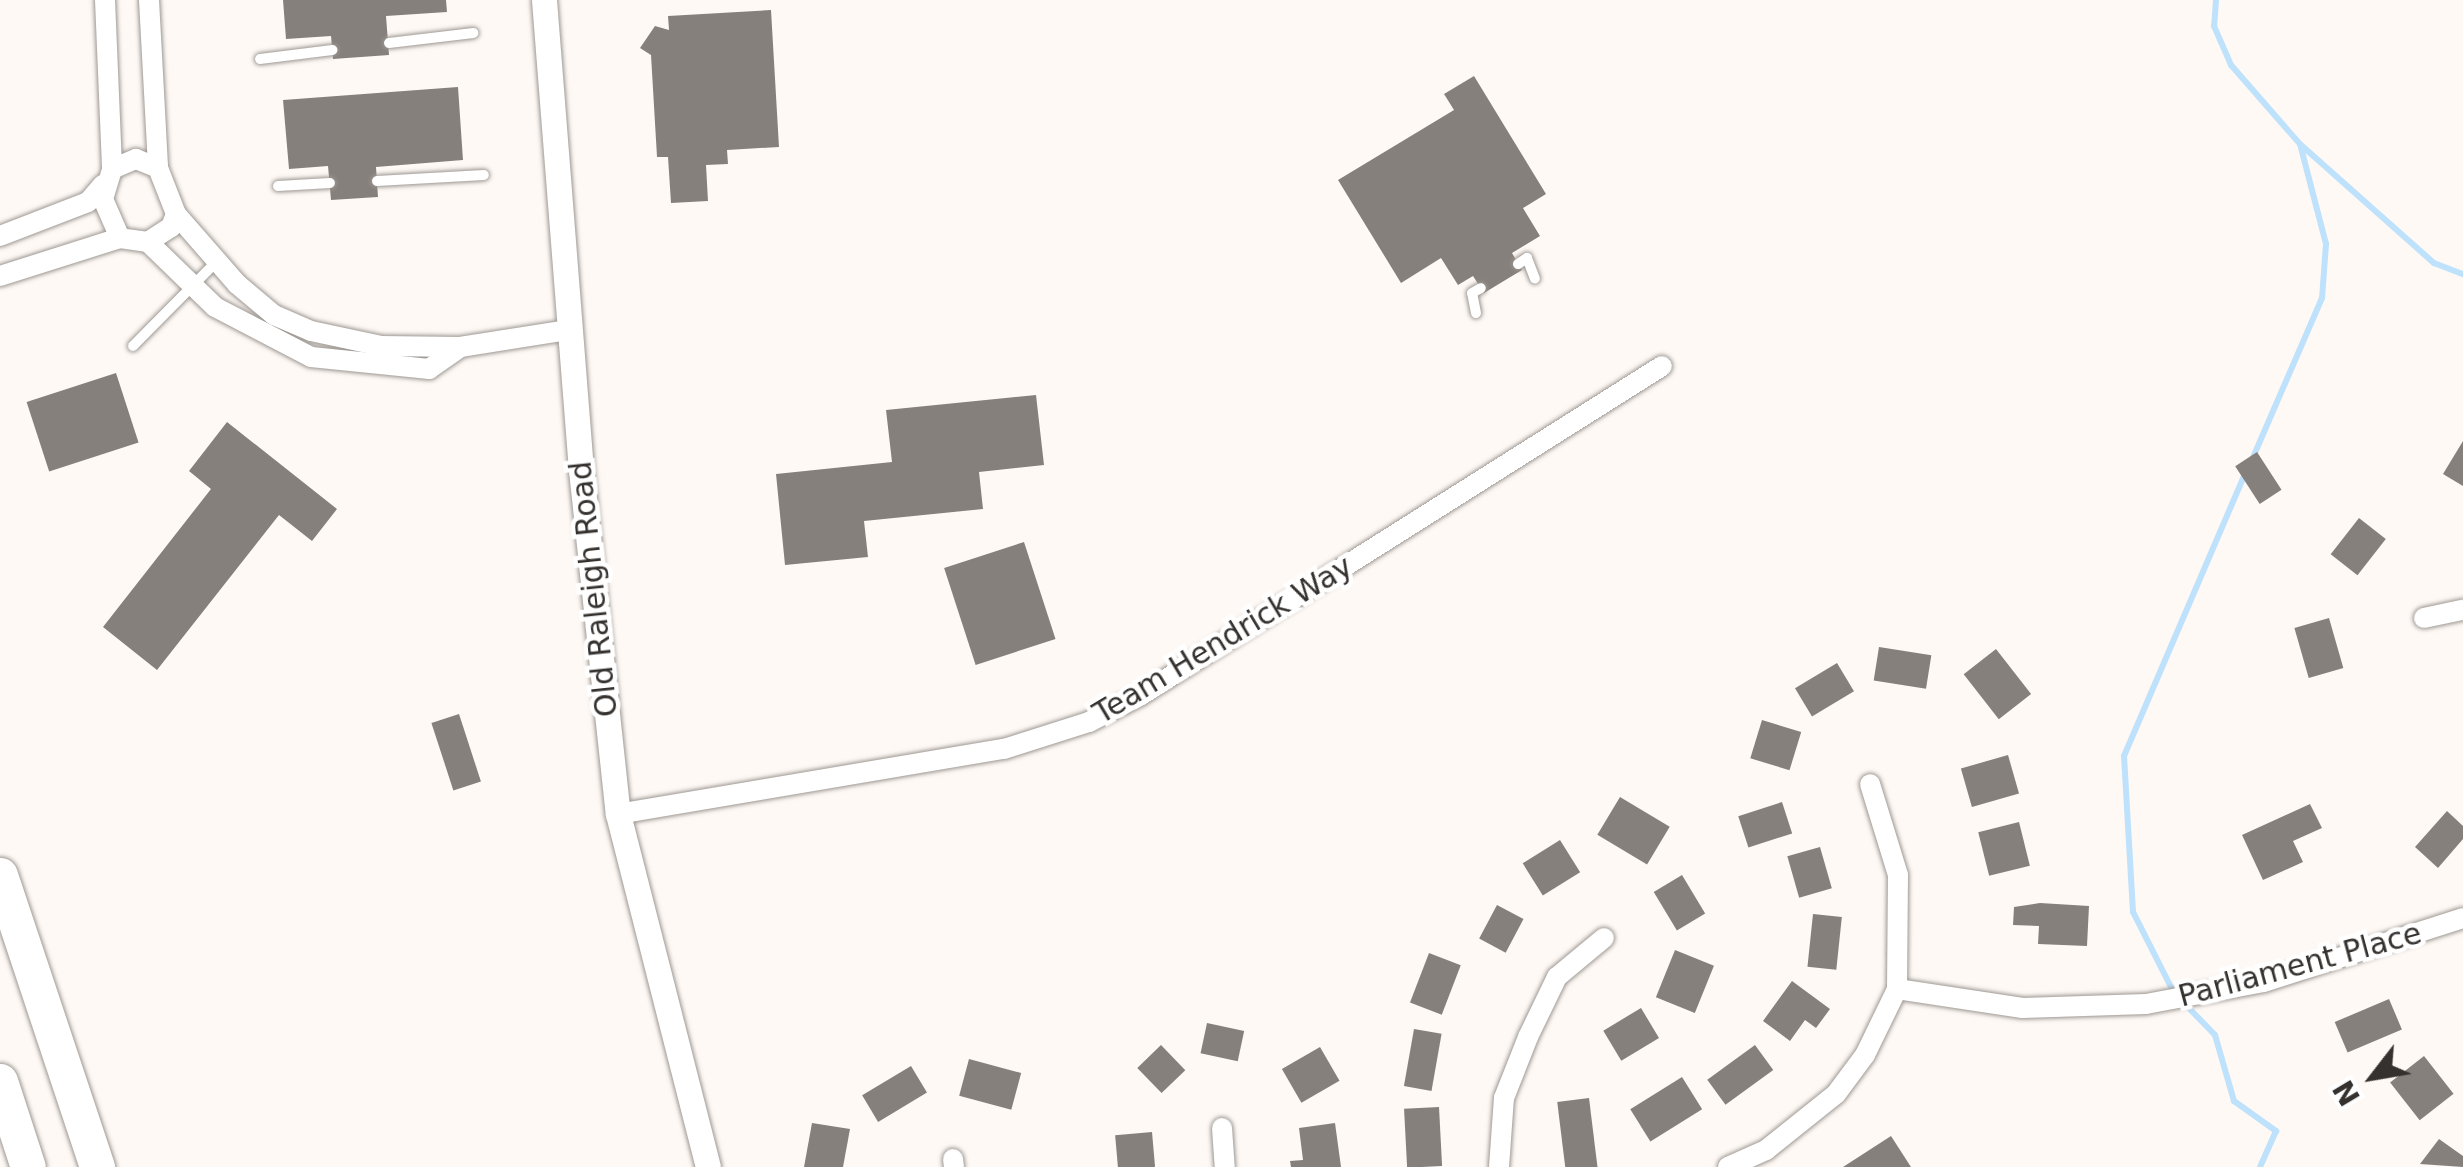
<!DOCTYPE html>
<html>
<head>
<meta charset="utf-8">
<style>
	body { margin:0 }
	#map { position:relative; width:2463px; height:1167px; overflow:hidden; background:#fef9f5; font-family:"DejaVu Sans",sans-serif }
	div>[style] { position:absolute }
	.stream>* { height:6px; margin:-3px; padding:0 3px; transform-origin:3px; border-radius:3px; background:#bee1fc }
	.building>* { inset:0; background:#86807c; transform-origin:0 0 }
	.roads { filter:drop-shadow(0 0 2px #9e9893) drop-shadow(0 0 2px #9e9893) }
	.service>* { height:10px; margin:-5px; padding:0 5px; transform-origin:5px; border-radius:5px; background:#fff }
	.minor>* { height:20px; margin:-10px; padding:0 10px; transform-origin:10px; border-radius:10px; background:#fff }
	.tertiary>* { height:25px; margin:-12.5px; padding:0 12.5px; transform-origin:12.5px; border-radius:12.5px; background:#fff }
	.trunk>* { height:35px; margin:-17.5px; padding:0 17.5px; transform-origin:17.5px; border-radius:17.5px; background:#fff }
	span { translate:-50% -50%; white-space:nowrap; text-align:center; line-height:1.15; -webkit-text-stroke:9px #fff; paint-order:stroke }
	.street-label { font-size:30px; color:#34312f }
	.north { position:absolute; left:2323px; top:1027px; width:100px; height:100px; -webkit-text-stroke:8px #fff; paint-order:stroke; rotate:239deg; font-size:28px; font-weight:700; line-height:40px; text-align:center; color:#34312f }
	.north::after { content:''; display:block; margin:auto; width:35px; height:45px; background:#34312f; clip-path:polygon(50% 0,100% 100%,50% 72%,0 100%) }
</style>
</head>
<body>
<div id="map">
	<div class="stream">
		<div style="left:2216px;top:0;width:26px;rotate:94deg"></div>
		<div style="left:2214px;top:26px;width:43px;rotate:66.4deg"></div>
		<div style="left:2231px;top:65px;width:105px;rotate:48.9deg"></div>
		<div style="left:2300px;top:144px;width:103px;rotate:75.4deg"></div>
		<div style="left:2326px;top:244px;width:54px;rotate:94.2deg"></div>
		<div style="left:2322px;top:298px;width:176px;rotate:113.4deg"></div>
		<div style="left:2301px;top:145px;width:178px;rotate:41.6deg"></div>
		<div style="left:2434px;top:263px;width:31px;rotate:21deg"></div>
		<div style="left:2174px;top:993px;width:91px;rotate:-116.8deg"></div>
		<div style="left:2133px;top:912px;width:156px;rotate:-93.3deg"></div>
		<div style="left:2124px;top:756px;width:309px;rotate:-66.8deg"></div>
		<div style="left:2183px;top:1002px;width:46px;rotate:45.9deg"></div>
		<div style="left:2215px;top:1035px;width:69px;rotate:73.9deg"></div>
		<div style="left:2234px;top:1101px;width:52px;rotate:35.5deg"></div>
		<div style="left:2276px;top:1131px;width:39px;rotate:114deg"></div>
	</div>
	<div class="building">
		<div style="clip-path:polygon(283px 0,446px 0,447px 12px,386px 16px,389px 55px,333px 59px,331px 36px,286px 39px)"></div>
		<div style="clip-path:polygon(771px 10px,779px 147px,727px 150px,728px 164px,706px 165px,708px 201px,671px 203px,668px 157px,657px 157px,651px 55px,640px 48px,655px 26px,669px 30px,668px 16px)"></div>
		<div style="clip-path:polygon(1474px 76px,1546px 194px,1523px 208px,1540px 236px,1512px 253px,1522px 270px,1484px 293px,1473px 276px,1458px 285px,1441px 258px,1401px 283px,1338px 180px,1454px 110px,1444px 94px)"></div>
		<div style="clip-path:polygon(458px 87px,463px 160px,376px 167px,378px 197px,331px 200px,328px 166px,289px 169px,283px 100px)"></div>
		<div style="left:116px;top:373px;width:73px;height:94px;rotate:72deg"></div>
		<div style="clip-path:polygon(1036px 395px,1044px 465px,979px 472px,983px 509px,864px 521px,868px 557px,785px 565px,776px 474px,892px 462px,886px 410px)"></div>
		<div style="clip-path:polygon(227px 422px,337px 509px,312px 541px,279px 515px,157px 670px,103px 627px,211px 489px,189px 471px)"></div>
		<div style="clip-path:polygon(2463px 441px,2463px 486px,2443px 474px)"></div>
		<div style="left:2257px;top:452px;width:45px;height:26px;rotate:57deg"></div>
		<div style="left:2359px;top:518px;width:34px;height:46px;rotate:38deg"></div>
		<div style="left:1024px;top:542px;width:102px;height:84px;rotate:72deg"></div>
		<div style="left:2329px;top:618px;width:52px;height:36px;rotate:74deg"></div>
		<div style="left:1879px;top:647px;width:53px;height:34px;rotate:9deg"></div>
		<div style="left:1996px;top:649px;width:57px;height:41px;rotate:52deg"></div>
		<div style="left:1837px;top:663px;width:33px;height:49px;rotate:59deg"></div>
		<div style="left:459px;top:714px;width:71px;height:29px;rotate:72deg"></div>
		<div style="left:1762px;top:720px;width:41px;height:40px;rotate:17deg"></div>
		<div style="left:2008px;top:755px;width:40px;height:49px;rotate:74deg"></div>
		<div style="left:1620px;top:797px;width:58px;height:44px;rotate:31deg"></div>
		<div style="left:1782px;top:802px;width:33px;height:46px;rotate:72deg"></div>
		<div style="clip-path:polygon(2310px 804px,2322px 828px,2293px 841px,2303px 862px,2263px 880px,2242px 835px)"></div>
		<div style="clip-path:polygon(2447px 811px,2463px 826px,2463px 839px,2438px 868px,2415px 847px)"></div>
		<div style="left:2019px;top:822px;width:45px;height:42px;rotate:76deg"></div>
		<div style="left:1560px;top:840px;width:38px;height:44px;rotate:58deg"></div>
		<div style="left:1820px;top:847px;width:43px;height:34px;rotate:74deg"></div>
		<div style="left:1682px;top:875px;width:45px;height:33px;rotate:59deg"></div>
		<div style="clip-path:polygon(2040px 903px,2089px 906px,2087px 946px,2038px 944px,2039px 926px,2013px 925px,2014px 907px)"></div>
		<div style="left:1497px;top:905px;width:30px;height:38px;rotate:28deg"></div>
		<div style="left:1813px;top:914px;width:29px;height:53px;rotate:6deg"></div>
		<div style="left:1675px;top:950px;width:42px;height:51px;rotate:22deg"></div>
		<div style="left:1429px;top:953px;width:34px;height:53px;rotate:21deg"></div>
		<div style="clip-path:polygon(1792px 981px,1830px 1009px,1816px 1028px,1805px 1020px,1790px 1041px,1763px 1021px)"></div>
		<div style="left:2389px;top:999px;width:33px;height:59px;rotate:67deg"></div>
		<div style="left:1641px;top:1008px;width:35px;height:44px;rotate:59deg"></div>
		<div style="left:1207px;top:1023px;width:38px;height:31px;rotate:12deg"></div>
		<div style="left:1414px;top:1029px;width:28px;height:58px;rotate:10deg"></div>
		<div style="left:1161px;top:1045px;width:35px;height:33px;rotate:46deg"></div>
		<div style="left:1755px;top:1045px;width:31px;height:59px;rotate:54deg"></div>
		<div style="left:1320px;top:1047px;width:39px;height:44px;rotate:60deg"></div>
		<div style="left:2424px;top:1056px;width:48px;height:43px;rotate:52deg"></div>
		<div style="left:969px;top:1059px;width:54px;height:38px;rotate:15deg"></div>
		<div style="left:911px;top:1066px;width:31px;height:57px;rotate:59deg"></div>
		<div style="left:1682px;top:1077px;width:38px;height:61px;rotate:58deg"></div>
		<div style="left:1589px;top:1098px;width:70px;height:32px;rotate:83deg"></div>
		<div style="left:1439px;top:1107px;width:59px;height:35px;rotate:87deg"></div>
		<div style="clip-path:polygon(812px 1123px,850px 1129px,843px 1167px,804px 1167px)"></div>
		<div style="clip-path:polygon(1335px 1123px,1341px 1167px,1291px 1167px,1290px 1161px,1303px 1160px,1299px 1128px)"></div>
		<div style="left:1152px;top:1132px;width:35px;height:37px;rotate:85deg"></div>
		<div style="clip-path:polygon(1891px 1136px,1911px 1167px,1843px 1167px)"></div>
		<div style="clip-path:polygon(2439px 1139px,2463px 1156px,2463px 1167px,2420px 1164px)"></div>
	</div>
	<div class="roads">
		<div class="service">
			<div style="left:389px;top:43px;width:85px;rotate:-6.8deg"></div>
			<div style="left:260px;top:59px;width:73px;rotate:-7.1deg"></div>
			<div style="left:377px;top:181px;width:107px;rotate:-3.2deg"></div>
			<div style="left:278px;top:186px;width:52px;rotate:-3.3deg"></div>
			<div style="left:1518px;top:264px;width:11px;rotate:-34deg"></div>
			<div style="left:1527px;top:258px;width:22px;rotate:69deg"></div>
			<div style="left:1476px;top:313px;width:20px;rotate:-101deg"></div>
			<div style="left:1472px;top:293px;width:10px;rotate:-29deg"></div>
			<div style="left:133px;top:346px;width:117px;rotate:-45.3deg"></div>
		</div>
		<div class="minor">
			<div style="left:105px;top:0;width:169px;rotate:87.6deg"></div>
			<div style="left:149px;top:0;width:168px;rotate:86.9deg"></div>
			<div style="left:136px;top:159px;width:24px;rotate:22deg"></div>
			<div style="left:158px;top:168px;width:49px;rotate:68.6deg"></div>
			<div style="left:176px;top:214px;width:14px;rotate:111deg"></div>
			<div style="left:171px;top:227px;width:27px;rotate:147deg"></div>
			<div style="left:148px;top:242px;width:28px;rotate:-172deg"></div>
			<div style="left:120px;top:238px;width:43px;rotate:-113.6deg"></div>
			<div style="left:103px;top:199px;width:31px;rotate:-73deg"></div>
			<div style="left:112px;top:169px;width:26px;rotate:-23deg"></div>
			<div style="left:176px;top:214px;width:93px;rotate:48.9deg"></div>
			<div style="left:237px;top:284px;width:48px;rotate:40deg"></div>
			<div style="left:274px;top:315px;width:40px;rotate:23.4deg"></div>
			<div style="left:311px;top:331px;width:72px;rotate:12.1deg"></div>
			<div style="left:381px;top:346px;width:79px;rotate:0.7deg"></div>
			<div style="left:460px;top:347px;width:110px;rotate:-8.9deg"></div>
			<div style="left:0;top:236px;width:94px;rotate:-21.1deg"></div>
			<div style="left:88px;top:202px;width:23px;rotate:-49deg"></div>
			<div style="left:148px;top:242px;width:93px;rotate:44.1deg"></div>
			<div style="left:215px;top:307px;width:108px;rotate:27.5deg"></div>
			<div style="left:311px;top:357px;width:119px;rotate:5.8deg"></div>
			<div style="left:429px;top:369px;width:38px;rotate:-35deg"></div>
			<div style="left:0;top:276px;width:126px;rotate:-17.6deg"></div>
			<div style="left:2424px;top:618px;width:40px;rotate:-12deg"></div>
			<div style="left:618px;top:814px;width:391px;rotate:-9.6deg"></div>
			<div style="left:1004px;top:749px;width:89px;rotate:-17.6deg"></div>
			<div style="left:1089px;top:722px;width:59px;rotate:-27.4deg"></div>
			<div style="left:1141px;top:695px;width:616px;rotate:-32.27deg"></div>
			<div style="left:1897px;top:989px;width:127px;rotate:8.6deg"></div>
			<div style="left:2023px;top:1008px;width:123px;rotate:-1.9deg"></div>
			<div style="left:2146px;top:1004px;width:120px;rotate:-10.6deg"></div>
			<div style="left:2264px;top:982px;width:209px;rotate:-17.8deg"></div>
			<div style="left:1222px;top:1128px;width:39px;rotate:86deg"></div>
			<div style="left:953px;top:1159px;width:8px;rotate:83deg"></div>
			<div style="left:1499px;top:1167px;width:69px;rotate:-85.9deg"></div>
			<div style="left:1504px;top:1098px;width:66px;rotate:-68.5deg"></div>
			<div style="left:1528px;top:1037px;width:67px;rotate:-64.2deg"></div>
			<div style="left:1557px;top:977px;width:61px;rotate:-39.7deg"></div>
			<div style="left:1728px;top:1167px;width:42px;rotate:-24.1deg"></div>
			<div style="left:1766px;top:1150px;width:90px;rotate:-38.7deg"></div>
			<div style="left:1836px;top:1094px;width:49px;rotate:-53.4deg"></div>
			<div style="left:1865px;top:1055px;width:73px;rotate:-64.1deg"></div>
			<div style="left:1897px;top:989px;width:114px;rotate:-89.5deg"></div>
			<div style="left:1898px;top:875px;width:95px;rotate:-107.1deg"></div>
		</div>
		<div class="tertiary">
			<div style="left:544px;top:0;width:471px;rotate:85.5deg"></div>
			<div style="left:581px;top:470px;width:346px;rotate:83.9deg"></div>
			<div style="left:618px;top:814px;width:364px;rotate:75.7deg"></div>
		</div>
		<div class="trunk">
			<div style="left:0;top:875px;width:308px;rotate:71.6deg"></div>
			<div style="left:0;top:1081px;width:90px;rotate:72deg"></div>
		</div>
	</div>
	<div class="street-label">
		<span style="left:594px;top:589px;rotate:-96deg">Old Raleigh Road</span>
		<span style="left:1223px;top:640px;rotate:-31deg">Team Hendrick Way</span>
		<span style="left:2300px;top:965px;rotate:-15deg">Parliament Place</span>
	</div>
	<div class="north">N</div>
</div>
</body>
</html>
